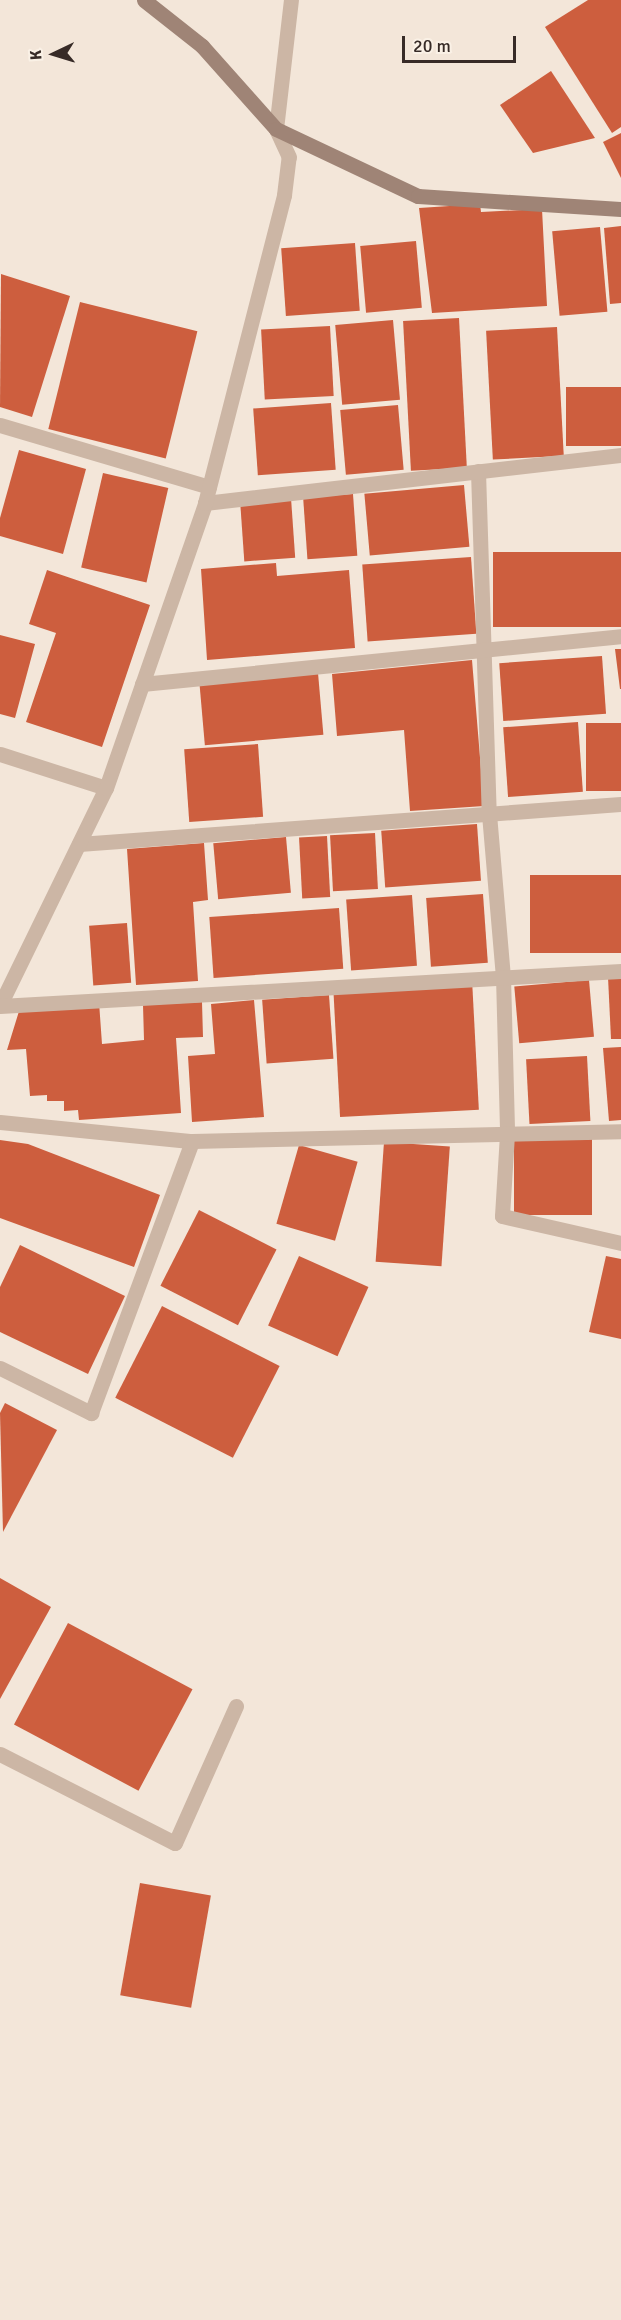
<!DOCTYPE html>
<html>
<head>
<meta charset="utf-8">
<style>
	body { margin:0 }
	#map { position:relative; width:621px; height:2320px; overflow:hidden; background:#f3e6d9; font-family:Signika,sans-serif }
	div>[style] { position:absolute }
	.building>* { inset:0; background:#cd5e3e; transform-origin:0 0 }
	.street>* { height:15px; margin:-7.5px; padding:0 7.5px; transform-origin:7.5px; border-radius:7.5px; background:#ccb6a5 }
	.secondary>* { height:15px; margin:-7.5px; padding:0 7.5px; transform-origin:7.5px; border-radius:7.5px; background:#9f8476 }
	span { translate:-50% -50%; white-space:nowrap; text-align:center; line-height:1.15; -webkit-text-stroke:4.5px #faf1e6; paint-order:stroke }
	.north { position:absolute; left:24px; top:24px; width:60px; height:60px; -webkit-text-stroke:4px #faf1e6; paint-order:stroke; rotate:266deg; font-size:16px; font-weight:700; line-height:24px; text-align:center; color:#372b27 }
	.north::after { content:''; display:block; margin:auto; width:21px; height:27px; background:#372b27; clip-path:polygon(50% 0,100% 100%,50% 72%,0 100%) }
	.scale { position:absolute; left:402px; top:36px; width:114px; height:27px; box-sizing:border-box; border:3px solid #372b27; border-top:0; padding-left:8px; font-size:18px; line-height:21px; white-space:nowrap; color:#372b27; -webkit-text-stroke:4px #faf1e6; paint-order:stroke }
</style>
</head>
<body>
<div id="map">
	<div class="building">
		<div style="clip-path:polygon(588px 0,621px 0,621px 127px,612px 133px,545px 27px)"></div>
		<div style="clip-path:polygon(551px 71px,595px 138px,533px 153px,500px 105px)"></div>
		<div style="clip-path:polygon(621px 133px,621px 178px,603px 142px)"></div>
		<div style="clip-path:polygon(480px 204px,481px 212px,542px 209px,547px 306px,432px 313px,419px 208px)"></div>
		<div style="clip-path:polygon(621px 226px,621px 303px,610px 304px,604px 228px)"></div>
		<div style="left:600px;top:227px;width:85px;height:48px;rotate:85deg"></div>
		<div style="left:416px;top:241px;width:67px;height:56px;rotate:85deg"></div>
		<div style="left:355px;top:243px;width:68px;height:74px;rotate:86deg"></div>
		<div style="clip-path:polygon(1px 274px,70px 296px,32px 417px,0 407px)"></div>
		<div style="left:80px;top:302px;width:121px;height:131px;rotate:14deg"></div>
		<div style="left:459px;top:318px;width:150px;height:56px;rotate:87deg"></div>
		<div style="left:393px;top:320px;width:80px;height:58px;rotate:85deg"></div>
		<div style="left:330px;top:326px;width:70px;height:69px;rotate:87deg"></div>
		<div style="left:557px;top:327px;width:129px;height:71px;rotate:87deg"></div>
		<div style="left:621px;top:387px;width:59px;height:55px;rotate:90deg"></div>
		<div style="left:331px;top:403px;width:67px;height:78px;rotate:86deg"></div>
		<div style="left:398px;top:405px;width:65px;height:58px;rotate:85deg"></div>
		<div style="clip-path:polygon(19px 450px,86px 469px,63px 554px,0 536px,0 518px)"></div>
		<div style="left:103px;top:473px;width:67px;height:97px;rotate:13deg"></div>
		<div style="left:464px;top:485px;width:62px;height:100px;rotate:85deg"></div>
		<div style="left:353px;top:494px;width:62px;height:50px;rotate:86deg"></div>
		<div style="left:291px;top:498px;width:60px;height:51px;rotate:86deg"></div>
		<div style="left:621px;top:552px;width:75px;height:128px;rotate:90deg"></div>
		<div style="left:471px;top:557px;width:77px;height:109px;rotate:86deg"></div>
		<div style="clip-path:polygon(276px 563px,277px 576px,349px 570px,355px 648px,207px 660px,201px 569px)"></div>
		<div style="clip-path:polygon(47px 570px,150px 605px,102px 747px,26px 722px,56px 633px,29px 624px)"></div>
		<div style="clip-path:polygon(0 635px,35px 644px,15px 718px,0 714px)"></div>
		<div style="clip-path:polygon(615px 649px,621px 649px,621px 689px,620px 689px)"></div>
		<div style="left:602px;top:656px;width:58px;height:103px;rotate:86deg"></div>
		<div style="clip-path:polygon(472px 660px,484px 806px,410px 811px,404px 730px,337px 736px,332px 674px)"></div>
		<div style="left:318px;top:673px;width:62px;height:119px;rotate:85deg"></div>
		<div style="left:578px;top:722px;width:70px;height:75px;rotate:86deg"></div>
		<div style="left:621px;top:723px;width:68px;height:35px;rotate:90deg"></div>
		<div style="left:258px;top:744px;width:73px;height:74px;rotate:86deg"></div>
		<div style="left:477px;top:824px;width:57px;height:96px;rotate:86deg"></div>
		<div style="left:375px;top:833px;width:56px;height:45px;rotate:87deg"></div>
		<div style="left:327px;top:836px;width:61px;height:28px;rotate:87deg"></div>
		<div style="left:286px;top:837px;width:56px;height:73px;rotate:85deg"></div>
		<div style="clip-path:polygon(204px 843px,208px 900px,193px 902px,198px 981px,136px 985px,127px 849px)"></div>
		<div style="left:621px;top:875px;width:78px;height:91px;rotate:90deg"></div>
		<div style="left:483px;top:894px;width:69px;height:57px;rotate:86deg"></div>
		<div style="left:412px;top:895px;width:71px;height:66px;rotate:86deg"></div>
		<div style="left:339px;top:908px;width:61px;height:130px;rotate:86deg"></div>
		<div style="left:127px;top:923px;width:60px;height:38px;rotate:86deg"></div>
		<div style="clip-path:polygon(608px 977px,621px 977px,621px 1039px,611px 1039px)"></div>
		<div style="left:472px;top:979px;width:131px;height:139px;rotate:87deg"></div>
		<div style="left:589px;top:980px;width:57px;height:75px;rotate:85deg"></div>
		<div style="left:329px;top:995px;width:64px;height:67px;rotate:86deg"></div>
		<div style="clip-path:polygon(254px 1000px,264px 1117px,192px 1122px,188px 1056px,215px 1054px,211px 1004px)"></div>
		<div style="clip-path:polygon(99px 1002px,102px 1044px,144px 1040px,143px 1005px,202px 1002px,203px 1037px,176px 1038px,181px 1113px,79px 1120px,78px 1110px,64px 1111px,64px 1101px,47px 1101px,47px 1095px,30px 1096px,26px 1049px,7px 1050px,20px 1008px)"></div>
		<div style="clip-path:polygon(621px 1047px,621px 1120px,609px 1121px,603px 1048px)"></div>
		<div style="left:587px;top:1056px;width:65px;height:61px;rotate:87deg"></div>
		<div style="left:514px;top:1139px;width:78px;height:76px"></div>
		<div style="clip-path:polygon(0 1140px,28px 1144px,160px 1195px,134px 1267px,0 1218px)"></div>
		<div style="left:384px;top:1142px;width:66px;height:120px;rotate:4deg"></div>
		<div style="left:299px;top:1145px;width:61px;height:82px;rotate:16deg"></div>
		<div style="left:199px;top:1210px;width:87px;height:85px;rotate:27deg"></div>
		<div style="clip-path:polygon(20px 1245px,125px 1296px,88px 1374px,0 1332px,0 1287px)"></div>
		<div style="left:299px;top:1256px;width:76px;height:76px;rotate:24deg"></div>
		<div style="clip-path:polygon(606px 1256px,621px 1259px,621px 1339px,589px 1332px)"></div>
		<div style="left:162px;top:1306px;width:132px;height:103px;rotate:27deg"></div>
		<div style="clip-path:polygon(5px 1403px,57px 1430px,3px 1532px,0 1413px)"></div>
		<div style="clip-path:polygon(0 1578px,51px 1607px,0 1699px)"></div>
		<div style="left:68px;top:1623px;width:141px;height:115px;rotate:28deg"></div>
		<div style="left:140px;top:1883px;width:72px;height:114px;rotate:10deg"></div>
	</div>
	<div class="street">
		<div style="left:0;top:425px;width:218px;rotate:16.5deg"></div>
		<div style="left:478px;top:471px;width:343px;rotate:88.2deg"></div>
		<div style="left:489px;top:814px;width:163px;rotate:85.1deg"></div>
		<div style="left:503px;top:976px;width:158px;rotate:88.5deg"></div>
		<div style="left:507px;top:1134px;width:82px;rotate:93.5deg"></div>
		<div style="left:502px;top:1216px;width:122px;rotate:12.8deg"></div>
		<div style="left:205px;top:503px;width:419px;rotate:-6.6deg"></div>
		<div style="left:142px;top:684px;width:481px;rotate:-5.7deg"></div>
		<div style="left:0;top:754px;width:111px;rotate:17.8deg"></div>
		<div style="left:79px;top:844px;width:543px;rotate:-4.22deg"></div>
		<div style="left:0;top:1005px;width:242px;rotate:-64deg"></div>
		<div style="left:106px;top:788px;width:302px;rotate:-70.8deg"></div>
		<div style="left:205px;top:503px;width:318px;rotate:-75.6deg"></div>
		<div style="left:284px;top:195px;width:38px;rotate:-83deg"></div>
		<div style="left:289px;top:157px;width:31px;rotate:-115deg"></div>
		<div style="left:276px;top:129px;width:130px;rotate:-83.4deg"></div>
		<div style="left:0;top:1006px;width:622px;rotate:-3.23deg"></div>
		<div style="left:0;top:1122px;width:193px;rotate:5.7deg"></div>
		<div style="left:192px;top:1141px;width:429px;rotate:-1.3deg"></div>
		<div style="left:0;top:1368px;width:102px;rotate:26.3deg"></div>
		<div style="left:91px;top:1413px;width:290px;rotate:-69.6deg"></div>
		<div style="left:0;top:1754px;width:196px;rotate:27deg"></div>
		<div style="left:175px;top:1843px;width:150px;rotate:-66deg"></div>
	</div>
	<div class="secondary">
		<div style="left:144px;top:0;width:74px;rotate:38.4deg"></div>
		<div style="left:202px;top:46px;width:111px;rotate:48.3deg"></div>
		<div style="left:276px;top:129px;width:157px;rotate:25.3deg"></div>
		<div style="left:418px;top:196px;width:203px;rotate:3.7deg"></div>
	</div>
	<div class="north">K</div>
	<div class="scale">20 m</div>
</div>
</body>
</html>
